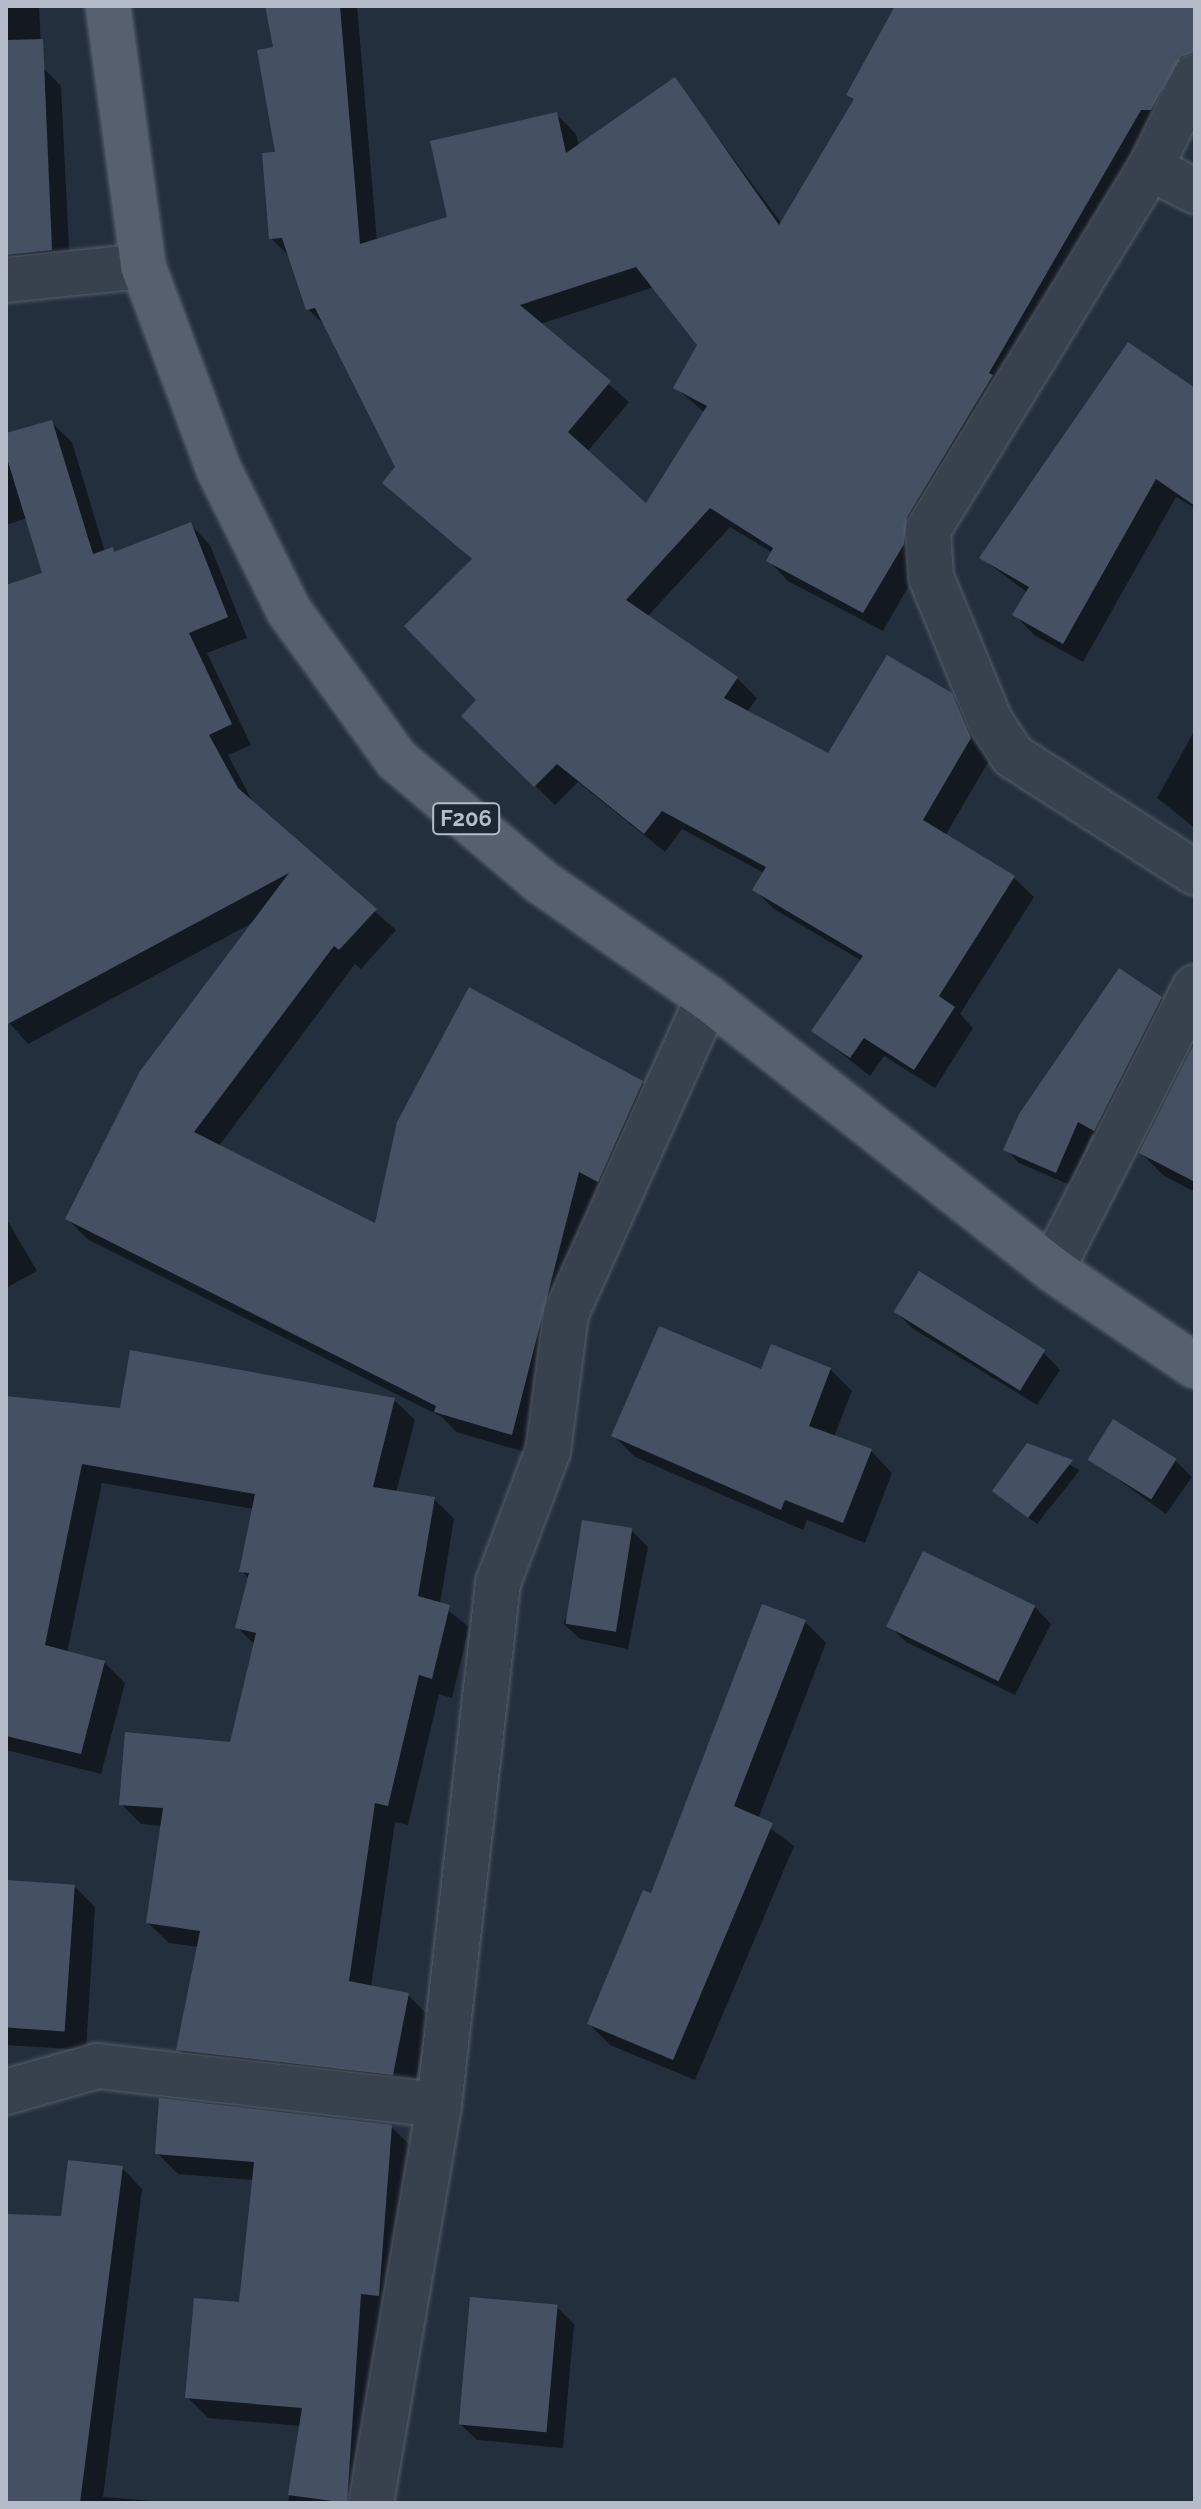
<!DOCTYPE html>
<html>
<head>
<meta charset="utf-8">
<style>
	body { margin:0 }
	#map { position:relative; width:1201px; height:2509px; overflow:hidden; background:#242f3e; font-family:Raleway,sans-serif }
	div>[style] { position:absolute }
	.shadow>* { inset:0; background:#0007 }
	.building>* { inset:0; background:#455162; transform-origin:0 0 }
	.roads { filter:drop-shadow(0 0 2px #565f6c) drop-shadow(0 0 2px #565f6c) }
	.street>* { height:44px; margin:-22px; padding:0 22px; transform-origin:22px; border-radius:22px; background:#38414e }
	.primary>* { height:44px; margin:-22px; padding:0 22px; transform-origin:22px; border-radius:22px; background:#56606e }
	span { translate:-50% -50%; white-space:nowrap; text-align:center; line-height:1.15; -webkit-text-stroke:7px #1d2633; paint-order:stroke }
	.shield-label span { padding:2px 6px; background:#1d2633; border:2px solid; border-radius:6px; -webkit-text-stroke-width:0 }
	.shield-label { font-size:22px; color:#b4bcc9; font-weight:700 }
	.frame { position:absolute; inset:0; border:8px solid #b4bcc9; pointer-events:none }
</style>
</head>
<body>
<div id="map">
	<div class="shadow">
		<div style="clip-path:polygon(6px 6px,39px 6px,42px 67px,61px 86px,70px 268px,6px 283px)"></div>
		<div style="clip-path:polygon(evenodd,267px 6px,357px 6px,377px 241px,449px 218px,557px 115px,576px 134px,579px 146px,675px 80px,782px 224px,855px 101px,849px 94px,918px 6px,1195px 6px,1195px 85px,883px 631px,788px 581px,769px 561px,773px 553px,730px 527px,647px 617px,737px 678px,757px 698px,747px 712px,829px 756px,950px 695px,971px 715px,990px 759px,945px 836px,1014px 878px,1034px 897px,960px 1014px,973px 1028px,935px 1088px,884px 1056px,870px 1076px,813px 1031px,862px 961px,774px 909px,754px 889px,764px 873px,682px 829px,665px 852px,578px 782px,555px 805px,464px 716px,479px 700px,474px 561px,385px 483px,398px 467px,329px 330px,308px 309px,291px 258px,271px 238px,278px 153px,275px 49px,267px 6px,654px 287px,699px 344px,676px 388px,705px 413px,647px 506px,587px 452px,629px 402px,540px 324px,654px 287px)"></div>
		<div style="clip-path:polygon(1195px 390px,1195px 508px,1176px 497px,1083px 662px,1034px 635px,1015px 615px,1028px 593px,981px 558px)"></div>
		<div style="clip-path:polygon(51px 422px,72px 442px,105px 552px,116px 554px,190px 524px,210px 545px,247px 638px,207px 653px,251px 745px,228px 755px,255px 806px,396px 930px,361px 969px,355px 964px,219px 1146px,376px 1226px,642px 1082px,663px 1103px,532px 1454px,456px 1432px,442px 1417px,87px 1239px,67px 1218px,254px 922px,28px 1044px,6px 1019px,6px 587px,44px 574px,27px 518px,6px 525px,6px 436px)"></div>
		<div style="clip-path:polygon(1195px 730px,1195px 828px,1157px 798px)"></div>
		<div style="clip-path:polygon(1161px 998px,1174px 1012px,1108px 1143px,1092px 1134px,1070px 1185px,1019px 1163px,1006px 1149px)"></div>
		<div style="clip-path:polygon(1195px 1041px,1195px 1192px,1164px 1176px,1141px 1153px)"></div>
		<div style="clip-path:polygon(6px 1218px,37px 1271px,6px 1288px)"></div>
		<div style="clip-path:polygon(895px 1311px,1044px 1353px,1060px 1370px,1037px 1405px,912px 1328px)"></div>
		<div style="clip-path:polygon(830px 1369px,852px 1391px,834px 1437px,871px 1451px,892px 1473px,865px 1543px,807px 1520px,803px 1530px,635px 1457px,613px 1435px,762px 1372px)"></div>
		<div style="clip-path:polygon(6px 1398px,121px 1411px,394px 1400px,415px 1420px,396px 1493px,434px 1499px,454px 1519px,440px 1604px,469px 1627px,452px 1698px,439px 1694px,408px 1825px,395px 1822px,371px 1987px,408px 1995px,428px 2015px,413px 2094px,199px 2070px,178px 2049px,199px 1947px,169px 1943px,148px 1923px,162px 1826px,141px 1824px,121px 1804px,232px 1744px,255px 1645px,237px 1627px,249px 1579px,242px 1571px,254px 1509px,102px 1483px,67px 1653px,104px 1662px,125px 1683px,101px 1774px,6px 1750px)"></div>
		<div style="clip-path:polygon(1028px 1445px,1080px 1470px,1037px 1524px,994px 1491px)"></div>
		<div style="clip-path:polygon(1175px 1460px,1192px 1477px,1166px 1514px,1094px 1462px)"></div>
		<div style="clip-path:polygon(631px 1530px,648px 1547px,628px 1649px,580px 1639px,563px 1623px)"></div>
		<div style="clip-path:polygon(1035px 1607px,1051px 1624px,1015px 1695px,906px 1642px,889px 1625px)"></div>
		<div style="clip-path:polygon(805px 1622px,826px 1643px,758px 1819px,794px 1846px,695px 2080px,610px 2045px,589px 2024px,652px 1896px)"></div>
		<div style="clip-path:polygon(6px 1882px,75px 1887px,95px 1907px,86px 2050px,6px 2045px)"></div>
		<div style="clip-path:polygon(391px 2127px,412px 2147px,399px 2315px,381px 2313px,366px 2480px,370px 2503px,288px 2503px,301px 2426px,208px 2418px,187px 2397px,241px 2304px,254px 2180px,178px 2174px,157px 2153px)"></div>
		<div style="clip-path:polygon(122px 2168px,142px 2189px,103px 2497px,181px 2503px,6px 2503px,6px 2216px,63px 2218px)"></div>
		<div style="clip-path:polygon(557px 2307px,574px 2324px,563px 2448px,477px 2440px,460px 2424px)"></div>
	</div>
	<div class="building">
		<div style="clip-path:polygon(evenodd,265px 6px,340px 6px,360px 244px,447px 217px,430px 141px,557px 112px,566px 153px,675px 77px,779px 225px,854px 99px,846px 95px,895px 6px,1195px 6px,1195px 52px,1181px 57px,1151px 110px,1141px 110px,989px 373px,993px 375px,907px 517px,904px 544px,863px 613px,766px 561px,773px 548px,710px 508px,626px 600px,738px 677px,724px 698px,828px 753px,887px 655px,952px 693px,971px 738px,923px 820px,1015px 876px,939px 996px,955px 1007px,914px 1070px,864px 1038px,850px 1058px,811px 1031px,863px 956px,752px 890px,766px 867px,662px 811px,644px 834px,557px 764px,534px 787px,461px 716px,476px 700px,404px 626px,472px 559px,382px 483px,395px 467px,315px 308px,306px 310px,282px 238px,269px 239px,262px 153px,275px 152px,257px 50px,273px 47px,265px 6px,636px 267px,697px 345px,673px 388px,707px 406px,646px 503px,568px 432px,611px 381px,520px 305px,636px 267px)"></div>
		<div style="clip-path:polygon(43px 39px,52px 250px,6px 255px,6px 40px)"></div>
		<div style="clip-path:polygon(1128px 342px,1195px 388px,1195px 506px,1156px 479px,1063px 644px,1012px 615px,1029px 587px,979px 558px)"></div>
		<div style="clip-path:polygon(52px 420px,93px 554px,113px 547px,114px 552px,191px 522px,228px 617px,189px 633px,232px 724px,209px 735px,238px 788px,377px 909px,339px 950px,334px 946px,194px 1132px,375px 1223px,397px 1122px,469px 987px,643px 1081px,598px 1182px,579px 1172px,512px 1435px,434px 1412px,436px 1406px,65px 1219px,140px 1071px,289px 873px,6px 1025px,6px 585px,42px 573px,6px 455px,6px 433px)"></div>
		<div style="clip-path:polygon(1119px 968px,1162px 997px,1094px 1131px,1078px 1122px,1056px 1173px,1003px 1150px,1019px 1114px)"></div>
		<div style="clip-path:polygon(1195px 1042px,1195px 1182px,1139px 1153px)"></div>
		<div style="left:919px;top:1271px;width:149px;height:48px;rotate:32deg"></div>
		<div style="clip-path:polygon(659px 1326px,761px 1369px,771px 1344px,831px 1368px,809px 1426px,872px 1449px,843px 1523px,785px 1500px,781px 1510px,611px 1436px)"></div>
		<div style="clip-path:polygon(130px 1350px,395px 1398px,373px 1487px,435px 1497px,418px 1596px,450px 1605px,432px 1679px,419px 1675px,388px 1806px,375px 1803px,349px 1981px,409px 1993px,393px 2075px,176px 2050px,200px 1931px,146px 1923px,163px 1808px,119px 1805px,125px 1732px,230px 1742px,256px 1633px,235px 1628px,249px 1573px,239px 1572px,255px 1494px,82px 1464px,45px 1645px,105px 1661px,81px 1754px,6px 1736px,6px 1396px,120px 1408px)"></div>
		<div style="left:1113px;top:1419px;width:75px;height:48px;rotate:32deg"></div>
		<div style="clip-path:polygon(1027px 1443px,1073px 1460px,1028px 1518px,992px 1491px)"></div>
		<div style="left:582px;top:1520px;width:51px;height:105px;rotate:9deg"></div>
		<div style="left:923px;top:1551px;width:125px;height:84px;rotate:26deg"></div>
		<div style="clip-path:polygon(762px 1604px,806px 1620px,734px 1806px,773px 1823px,673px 2060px,587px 2024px,643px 1890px,651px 1893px)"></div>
		<div style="left:6px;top:1880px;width:69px;height:147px;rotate:4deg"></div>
		<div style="clip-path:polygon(159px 2098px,392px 2125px,379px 2296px,361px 2294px,347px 2503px,288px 2495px,302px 2408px,185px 2398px,194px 2298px,239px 2302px,254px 2162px,155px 2154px)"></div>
		<div style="clip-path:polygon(68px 2160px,123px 2166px,80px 2503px,6px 2503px,6px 2214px,61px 2216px)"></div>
		<div style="left:470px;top:2297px;width:88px;height:128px;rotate:5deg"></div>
	</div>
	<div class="roads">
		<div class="street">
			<div style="left:1195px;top:77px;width:102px;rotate:116.3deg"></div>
			<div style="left:1150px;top:168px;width:51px;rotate:27.1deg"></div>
			<div style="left:1150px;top:168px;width:425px;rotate:121.5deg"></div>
			<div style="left:928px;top:530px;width:47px;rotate:86.3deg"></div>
			<div style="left:931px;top:577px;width:156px;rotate:67.7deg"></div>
			<div style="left:990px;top:721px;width:42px;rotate:56.7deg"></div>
			<div style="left:1013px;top:756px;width:216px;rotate:32.7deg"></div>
			<div style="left:6px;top:280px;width:138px;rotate:-5.8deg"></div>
			<div style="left:1052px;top:1269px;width:316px;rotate:-63.1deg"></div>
			<div style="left:6px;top:2092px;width:95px;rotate:-15.9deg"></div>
			<div style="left:97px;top:2066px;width:344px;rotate:6.5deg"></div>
			<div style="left:371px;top:2503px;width:404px;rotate:-80.3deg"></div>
			<div style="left:439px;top:2105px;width:525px;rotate:-83.55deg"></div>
			<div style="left:498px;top:1583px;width:141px;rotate:-69.3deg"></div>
			<div style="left:548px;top:1451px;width:138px;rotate:-82.5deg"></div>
			<div style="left:566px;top:1314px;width:346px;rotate:-65.8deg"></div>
		</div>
		<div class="primary">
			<div style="left:108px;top:6px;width:262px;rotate:82.3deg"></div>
			<div style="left:143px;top:266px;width:215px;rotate:69.6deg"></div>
			<div style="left:218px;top:468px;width:160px;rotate:63.6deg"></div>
			<div style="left:289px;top:611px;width:184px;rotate:54.1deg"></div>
			<div style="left:397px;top:760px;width:187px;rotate:40.2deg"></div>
			<div style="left:540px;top:881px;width:205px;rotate:34.9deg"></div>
			<div style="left:708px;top:998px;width:438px;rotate:38.2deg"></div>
			<div style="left:1052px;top:1269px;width:173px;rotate:34.1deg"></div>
		</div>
	</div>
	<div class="shield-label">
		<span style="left:466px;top:819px">F206</span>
	</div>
	<div class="frame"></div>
</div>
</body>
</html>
